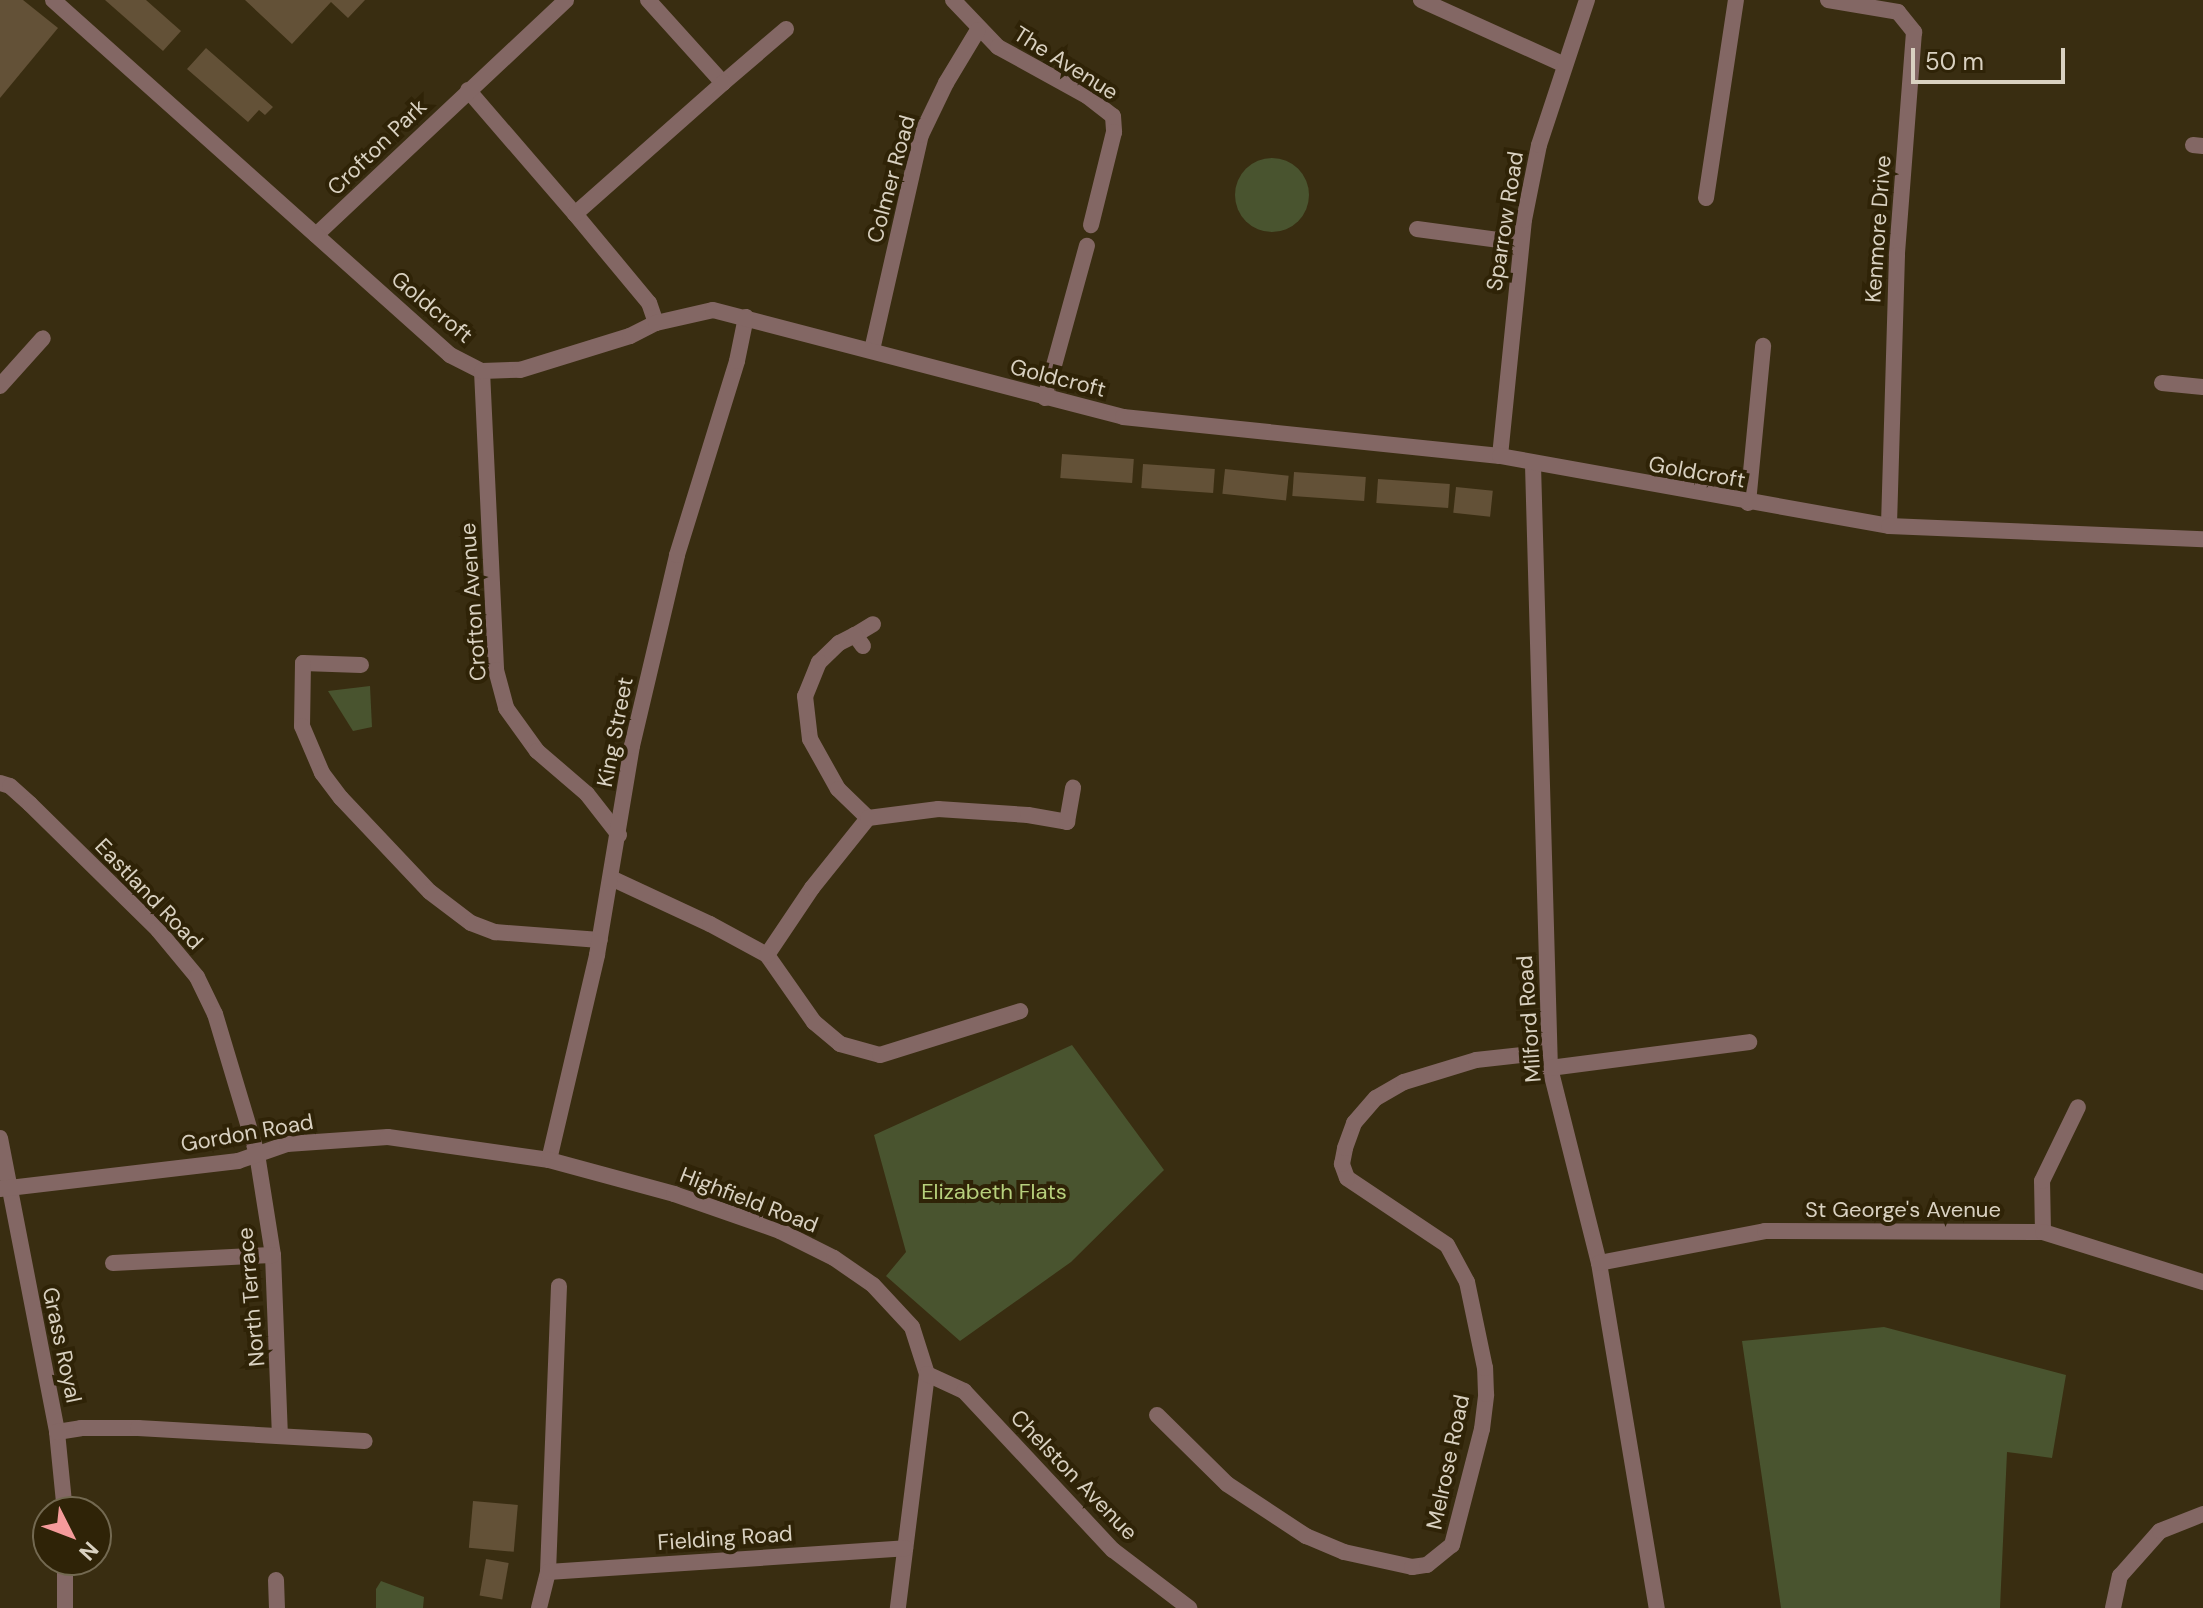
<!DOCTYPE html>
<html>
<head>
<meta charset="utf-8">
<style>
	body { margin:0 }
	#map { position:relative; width:2203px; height:1608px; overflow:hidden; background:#392d11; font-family:"DM Sans",sans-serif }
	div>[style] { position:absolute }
	.green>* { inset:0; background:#49542f }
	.round { border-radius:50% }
	.building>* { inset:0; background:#635137; transform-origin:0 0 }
	.minor>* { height:16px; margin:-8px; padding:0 8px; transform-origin:8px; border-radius:8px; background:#836764 }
	.tertiary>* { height:16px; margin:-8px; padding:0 8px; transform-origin:8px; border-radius:8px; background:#836764 }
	span { translate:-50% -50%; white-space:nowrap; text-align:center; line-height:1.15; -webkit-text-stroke:8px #2f2307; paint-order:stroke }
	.street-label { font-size:22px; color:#d9d1c1 }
	.park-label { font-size:22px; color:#b7d07c }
	.north { position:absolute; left:32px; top:1496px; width:80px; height:80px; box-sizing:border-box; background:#2f2307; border:2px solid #736951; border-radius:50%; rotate:132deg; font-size:22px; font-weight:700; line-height:32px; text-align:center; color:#d9d1c1 }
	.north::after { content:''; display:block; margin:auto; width:28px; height:36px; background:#f59b9b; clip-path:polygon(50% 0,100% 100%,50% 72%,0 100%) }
	.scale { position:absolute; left:1911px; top:48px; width:154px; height:36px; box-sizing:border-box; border:4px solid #d9d1c1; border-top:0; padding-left:10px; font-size:24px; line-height:28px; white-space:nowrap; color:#d9d1c1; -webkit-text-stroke:6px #2f2307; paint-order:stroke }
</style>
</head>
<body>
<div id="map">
	<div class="green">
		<div class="round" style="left:1235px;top:158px;width:74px;height:74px"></div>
		<div style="clip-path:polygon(370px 686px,372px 727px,353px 731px,328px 691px)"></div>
		<div style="clip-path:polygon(1072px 1045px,1164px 1170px,1071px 1262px,960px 1341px,886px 1276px,906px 1252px,874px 1135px)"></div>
		<div style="clip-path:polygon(1884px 1327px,2066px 1375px,2052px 1458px,2007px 1452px,2000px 1608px,1781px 1608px,1742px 1341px)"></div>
		<div style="clip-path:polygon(381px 1581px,424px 1597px,423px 1608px,376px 1608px,376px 1589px)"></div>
	</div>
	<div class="building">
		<div style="clip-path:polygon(0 0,23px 0,58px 28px,0 98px)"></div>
		<div style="clip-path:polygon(105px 0,146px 0,181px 31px,163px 51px)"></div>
		<div style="clip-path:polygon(245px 0,365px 0,348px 18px,331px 2px,292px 44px)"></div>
		<div style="clip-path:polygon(206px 48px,273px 107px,265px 115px,259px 110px,248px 122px,187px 69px)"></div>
		<div style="left:1062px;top:454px;width:72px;height:24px;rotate:4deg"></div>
		<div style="left:1143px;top:464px;width:72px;height:24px;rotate:4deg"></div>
		<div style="left:1225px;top:469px;width:64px;height:25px;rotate:6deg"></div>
		<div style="left:1294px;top:472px;width:72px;height:24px;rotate:4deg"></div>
		<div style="left:1378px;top:479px;width:72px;height:24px;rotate:4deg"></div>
		<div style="left:1456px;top:487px;width:37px;height:26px;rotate:6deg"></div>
		<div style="left:473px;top:1501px;width:45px;height:47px;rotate:5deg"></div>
		<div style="left:486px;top:1559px;width:23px;height:37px;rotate:10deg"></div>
	</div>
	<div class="minor">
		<div style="left:648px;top:0;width:112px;rotate:47.9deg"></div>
		<div style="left:723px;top:83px;width:83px;rotate:-40.6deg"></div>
		<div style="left:953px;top:0;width:65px;rotate:46.2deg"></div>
		<div style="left:998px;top:47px;width:102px;rotate:28.8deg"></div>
		<div style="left:1087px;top:96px;width:33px;rotate:38deg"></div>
		<div style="left:1113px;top:116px;width:16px;rotate:86deg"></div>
		<div style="left:1114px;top:132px;width:96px;rotate:103.9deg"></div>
		<div style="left:1421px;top:0;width:156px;rotate:24.3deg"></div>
		<div style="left:1828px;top:0;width:71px;rotate:9.7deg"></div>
		<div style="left:1898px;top:12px;width:26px;rotate:51deg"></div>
		<div style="left:1914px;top:32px;width:224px;rotate:94.4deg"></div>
		<div style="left:1897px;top:255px;width:271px;rotate:91.7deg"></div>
		<div style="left:468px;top:90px;width:164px;rotate:49.2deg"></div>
		<div style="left:2193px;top:145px;width:10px;rotate:6deg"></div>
		<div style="left:1706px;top:198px;width:200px;rotate:-81.4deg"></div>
		<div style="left:1417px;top:229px;width:104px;rotate:7.7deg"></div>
		<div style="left:316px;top:235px;width:343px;rotate:-43.2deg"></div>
		<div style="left:656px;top:323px;width:21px;rotate:-109deg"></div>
		<div style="left:649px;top:303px;width:116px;rotate:-129.7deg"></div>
		<div style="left:575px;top:214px;width:198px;rotate:-41.5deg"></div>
		<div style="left:872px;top:350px;width:221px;rotate:-77.2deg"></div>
		<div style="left:921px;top:135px;width:58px;rotate:-64.3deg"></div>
		<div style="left:946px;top:83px;width:62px;rotate:-58.9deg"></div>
		<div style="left:482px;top:371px;width:299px;rotate:87.3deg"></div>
		<div style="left:496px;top:670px;width:39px;rotate:75deg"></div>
		<div style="left:506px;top:708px;width:53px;rotate:54.2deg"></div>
		<div style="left:537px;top:751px;width:66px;rotate:40.7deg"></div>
		<div style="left:587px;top:794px;width:52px;rotate:52deg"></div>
		<div style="left:2162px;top:383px;width:41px;rotate:5.6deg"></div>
		<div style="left:0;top:386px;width:64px;rotate:-48.1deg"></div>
		<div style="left:1045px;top:398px;width:158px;rotate:-74.6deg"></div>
		<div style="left:1500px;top:456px;width:237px;rotate:-84.2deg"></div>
		<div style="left:1524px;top:220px;width:76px;rotate:-78.7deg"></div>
		<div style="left:1539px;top:145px;width:153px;rotate:-71.7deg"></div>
		<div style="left:1533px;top:465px;width:603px;rotate:88.39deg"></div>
		<div style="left:1550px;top:1068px;width:201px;rotate:75.9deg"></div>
		<div style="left:1599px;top:1263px;width:350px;rotate:80.5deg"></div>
		<div style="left:1748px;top:503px;width:158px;rotate:-84.5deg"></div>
		<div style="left:855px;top:635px;width:21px;rotate:-31deg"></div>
		<div style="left:863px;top:646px;width:14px;rotate:-126deg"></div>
		<div style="left:855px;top:635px;width:18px;rotate:153deg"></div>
		<div style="left:839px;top:643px;width:28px;rotate:136deg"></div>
		<div style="left:819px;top:662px;width:37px;rotate:112deg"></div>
		<div style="left:805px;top:696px;width:43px;rotate:83.4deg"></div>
		<div style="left:810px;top:739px;width:57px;rotate:60.8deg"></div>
		<div style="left:838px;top:789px;width:42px;rotate:44deg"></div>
		<div style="left:361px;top:665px;width:58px;rotate:-178deg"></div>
		<div style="left:303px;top:663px;width:63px;rotate:90.9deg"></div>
		<div style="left:302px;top:726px;width:51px;rotate:66.9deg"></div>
		<div style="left:322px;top:773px;width:31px;rotate:53deg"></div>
		<div style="left:341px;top:798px;width:129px;rotate:46.6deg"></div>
		<div style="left:430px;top:892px;width:51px;rotate:37.1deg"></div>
		<div style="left:471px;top:923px;width:26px;rotate:21deg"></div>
		<div style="left:495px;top:932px;width:105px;rotate:4.4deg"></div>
		<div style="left:0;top:783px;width:10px;rotate:17deg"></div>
		<div style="left:10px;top:786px;width:27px;rotate:42deg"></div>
		<div style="left:30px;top:804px;width:180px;rotate:44.5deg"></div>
		<div style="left:158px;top:930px;width:61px;rotate:50.3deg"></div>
		<div style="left:197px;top:977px;width:41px;rotate:64.1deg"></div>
		<div style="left:215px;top:1014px;width:146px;rotate:73.3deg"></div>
		<div style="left:257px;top:1154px;width:102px;rotate:81deg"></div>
		<div style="left:273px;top:1255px;width:181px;rotate:87.8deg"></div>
		<div style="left:611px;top:878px;width:109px;rotate:24.9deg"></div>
		<div style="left:710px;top:924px;width:65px;rotate:28.5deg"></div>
		<div style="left:767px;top:955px;width:82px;rotate:55deg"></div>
		<div style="left:814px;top:1022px;width:34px;rotate:40deg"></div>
		<div style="left:840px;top:1044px;width:41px;rotate:15.4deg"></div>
		<div style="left:880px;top:1055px;width:147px;rotate:-17.4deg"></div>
		<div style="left:767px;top:955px;width:81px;rotate:-56.1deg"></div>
		<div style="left:812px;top:888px;width:90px;rotate:-51.3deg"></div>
		<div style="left:868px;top:818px;width:71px;rotate:-7.3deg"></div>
		<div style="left:938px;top:809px;width:90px;rotate:3.8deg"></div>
		<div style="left:1028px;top:815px;width:40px;rotate:10deg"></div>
		<div style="left:1067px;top:822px;width:35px;rotate:-80deg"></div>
		<div style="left:1550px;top:1068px;width:201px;rotate:-7.4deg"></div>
		<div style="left:0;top:1138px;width:299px;rotate:79deg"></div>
		<div style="left:57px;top:1432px;width:80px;rotate:84.3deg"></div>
		<div style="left:549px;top:1160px;width:211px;rotate:-76.8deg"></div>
		<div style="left:597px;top:955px;width:212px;rotate:-80.5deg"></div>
		<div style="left:632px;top:746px;width:196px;rotate:-76.7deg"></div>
		<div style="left:677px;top:555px;width:203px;rotate:-72.8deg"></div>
		<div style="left:737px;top:361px;width:45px;rotate:-78.4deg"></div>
		<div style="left:0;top:1189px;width:240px;rotate:-6.7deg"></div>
		<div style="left:238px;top:1161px;width:52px;rotate:-19.1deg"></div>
		<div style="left:287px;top:1144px;width:101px;rotate:-4deg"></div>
		<div style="left:388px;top:1137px;width:163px;rotate:8.1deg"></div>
		<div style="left:549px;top:1160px;width:130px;rotate:15.2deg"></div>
		<div style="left:674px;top:1194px;width:112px;rotate:19.2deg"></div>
		<div style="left:780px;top:1231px;width:60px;rotate:26.6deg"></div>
		<div style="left:834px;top:1258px;width:47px;rotate:34.7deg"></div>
		<div style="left:873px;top:1285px;width:57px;rotate:47.1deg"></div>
		<div style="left:912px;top:1327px;width:49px;rotate:72.3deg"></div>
		<div style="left:927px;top:1374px;width:236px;rotate:97.1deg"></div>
		<div style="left:2043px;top:1232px;width:51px;rotate:-91.1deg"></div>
		<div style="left:2042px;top:1181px;width:82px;rotate:-64.1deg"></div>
		<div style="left:113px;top:1263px;width:160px;rotate:-2.9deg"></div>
		<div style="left:1599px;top:1263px;width:169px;rotate:-10.9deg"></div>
		<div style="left:1765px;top:1231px;width:278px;rotate:0.2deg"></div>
		<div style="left:2043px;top:1232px;width:168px;rotate:17.4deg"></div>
		<div style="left:927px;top:1374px;width:41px;rotate:24.7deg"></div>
		<div style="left:964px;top:1391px;width:218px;rotate:46.9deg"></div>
		<div style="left:1113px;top:1550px;width:96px;rotate:37.3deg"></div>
		<div style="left:1157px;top:1415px;width:98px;rotate:44.6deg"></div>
		<div style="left:1227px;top:1484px;width:95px;rotate:33.4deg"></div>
		<div style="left:1306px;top:1536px;width:41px;rotate:22.8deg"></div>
		<div style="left:1344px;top:1552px;width:70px;rotate:12.4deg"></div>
		<div style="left:1412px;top:1567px;width:15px;rotate:-8deg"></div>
		<div style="left:1427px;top:1565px;width:32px;rotate:-39deg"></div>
		<div style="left:1452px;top:1545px;width:120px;rotate:-75.5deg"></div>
		<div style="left:1482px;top:1429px;width:35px;rotate:-83deg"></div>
		<div style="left:1486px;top:1394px;width:26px;rotate:-92deg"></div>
		<div style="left:1485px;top:1368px;width:88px;rotate:-101.8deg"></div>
		<div style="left:1467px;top:1282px;width:42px;rotate:-118.4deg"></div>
		<div style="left:1447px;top:1245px;width:120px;rotate:-146.2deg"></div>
		<div style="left:1347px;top:1178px;width:15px;rotate:-110deg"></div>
		<div style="left:1342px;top:1164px;width:16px;rotate:-79deg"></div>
		<div style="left:1345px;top:1148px;width:27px;rotate:-70deg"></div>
		<div style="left:1354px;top:1123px;width:33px;rotate:-49deg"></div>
		<div style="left:1376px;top:1098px;width:32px;rotate:-30deg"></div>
		<div style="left:1404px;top:1082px;width:75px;rotate:-17deg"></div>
		<div style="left:1476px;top:1060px;width:73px;rotate:-6.3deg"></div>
		<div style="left:57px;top:1432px;width:24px;rotate:-9deg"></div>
		<div style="left:81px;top:1428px;width:57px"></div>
		<div style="left:138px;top:1428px;width:227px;rotate:3.3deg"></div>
		<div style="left:548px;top:1572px;width:286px;rotate:-87.8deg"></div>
		<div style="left:276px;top:1580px;width:28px;rotate:88deg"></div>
		<div style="left:65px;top:1608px;width:48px;rotate:-90deg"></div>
		<div style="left:539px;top:1608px;width:37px;rotate:-76deg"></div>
		<div style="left:548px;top:1572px;width:358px;rotate:-3.8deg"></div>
		<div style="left:2113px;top:1608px;width:33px;rotate:-78deg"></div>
		<div style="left:2120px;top:1576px;width:60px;rotate:-48.4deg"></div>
		<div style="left:2160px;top:1531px;width:46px;rotate:-21.6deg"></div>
	</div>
	<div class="tertiary">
		<div style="left:53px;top:0;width:533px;rotate:41.8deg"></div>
		<div style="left:450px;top:355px;width:36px;rotate:27deg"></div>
		<div style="left:482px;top:371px;width:38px;rotate:-2deg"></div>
		<div style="left:520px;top:370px;width:115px;rotate:-17.2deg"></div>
		<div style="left:630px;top:336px;width:29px;rotate:-27deg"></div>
		<div style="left:656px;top:323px;width:58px;rotate:-12.8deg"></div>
		<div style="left:713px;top:310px;width:424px;rotate:14.6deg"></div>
		<div style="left:1123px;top:417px;width:379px;rotate:5.9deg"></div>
		<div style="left:1500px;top:456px;width:395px;rotate:10.2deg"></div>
		<div style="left:1889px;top:526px;width:314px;rotate:2.4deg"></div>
	</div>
	<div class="street-label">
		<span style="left:1066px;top:63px;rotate:32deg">The Avenue</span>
		<span style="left:377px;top:147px;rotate:-44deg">Crofton Park</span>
		<span style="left:891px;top:179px;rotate:-75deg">Colmer Road</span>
		<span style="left:1505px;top:221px;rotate:-81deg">Sparrow Road</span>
		<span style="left:1878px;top:229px;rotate:-86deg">Kenmore Drive</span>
		<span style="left:432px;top:307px;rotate:40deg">Goldcroft</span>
		<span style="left:1058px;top:378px;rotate:14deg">Goldcroft</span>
		<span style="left:1697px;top:472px;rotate:10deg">Goldcroft</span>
		<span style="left:473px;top:602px;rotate:-94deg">Crofton Avenue</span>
		<span style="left:615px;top:732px;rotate:-79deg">King Street</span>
		<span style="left:149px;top:894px;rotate:46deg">Eastland Road</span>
		<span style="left:1529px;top:1019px;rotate:-94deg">Milford Road</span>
		<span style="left:247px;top:1133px;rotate:-10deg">Gordon Road</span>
		<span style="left:749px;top:1200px;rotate:21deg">Highfield Road</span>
		<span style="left:1903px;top:1210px">St George's Avenue</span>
		<span style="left:251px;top:1297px;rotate:-95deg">North Terrace</span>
		<span style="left:62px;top:1345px;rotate:78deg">Grass Royal</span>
		<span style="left:1448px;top:1462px;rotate:-78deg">Melrose Road</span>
		<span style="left:1074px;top:1475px;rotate:46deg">Chelston Avenue</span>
		<span style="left:725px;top:1538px;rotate:-4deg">Fielding Road</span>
	</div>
	<div class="park-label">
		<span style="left:994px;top:1192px">Elizabeth Flats</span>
	</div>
	<div class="north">N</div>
	<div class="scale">50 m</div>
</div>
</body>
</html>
